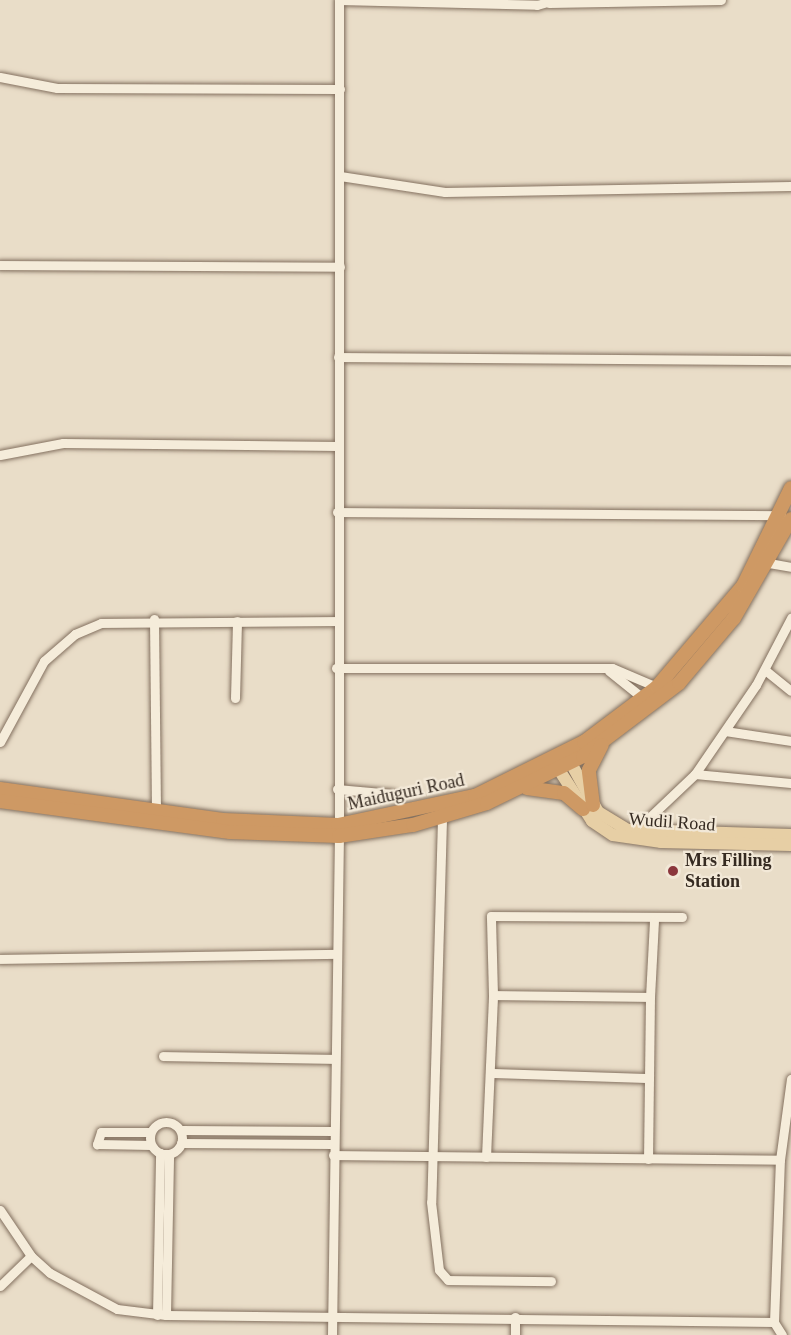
<!DOCTYPE html>
<html>
<head>
<meta charset="utf-8">
<style>
	body { margin:0 }
	#map { position:relative; width:791px; height:1335px; overflow:hidden; background:#e9ddc8; font-family:Georgia,serif }
	div>[style] { position:absolute }
	.roads { filter:drop-shadow(0 0 2px #83705f) drop-shadow(0 0 2px #83705f) }
	.minor>* { height:9px; margin:-4.5px; padding:0 4.5px; transform-origin:4.5px; border-radius:4.5px; background:#f5ecda }
	.minor>.ring { margin:-4.5px; padding:0; box-sizing:content-box; background:none; border:9px solid #f5ecda; border-radius:50% }
	.major>* { height:12px; margin:-6px; padding:0 6px; transform-origin:6px; border-radius:6px; background:#e7cfa5 }
	.highway>* { height:14px; margin:-7px; padding:0 7px; transform-origin:7px; border-radius:7px; background:#ce9964 }
	.dots>* { width:16px; height:16px; translate:-50% -50%; box-sizing:border-box; border:3px solid #f2e8d7; border-radius:50% }
	span { translate:-50% -50%; white-space:nowrap; text-align:center; line-height:1.15; -webkit-text-stroke:4.5px #f2e8d7; paint-order:stroke }
	.street-label { font-size:18px; color:#352a21 }
	.poi-label { font-size:18px; color:#352a21; font-weight:700 }
	.left { translate:0 -50%; text-align:left }
</style>
</head>
<body>
<div id="map">
	<div class="roads">
		<div class="minor">
			<div style="left:339px;top:0;width:198px;rotate:1.4deg"></div>
			<div style="left:537px;top:5px;width:19px;rotate:-16deg"></div>
			<div style="left:549px;top:3px;width:172px;rotate:-1deg"></div>
			<div style="left:0;top:77px;width:58px;rotate:10.9deg"></div>
			<div style="left:57px;top:88px;width:283px;rotate:0.2deg"></div>
			<div style="left:340px;top:176px;width:106px;rotate:8.7deg"></div>
			<div style="left:445px;top:192px;width:346px;rotate:-1deg"></div>
			<div style="left:0;top:265px;width:340px;rotate:0.3deg"></div>
			<div style="left:338px;top:357px;width:453px;rotate:0.4deg"></div>
			<div style="left:0;top:455px;width:64px;rotate:-10.8deg"></div>
			<div style="left:63px;top:443px;width:275px;rotate:0.6deg"></div>
			<div style="left:337px;top:512px;width:444px;rotate:0.4deg"></div>
			<div style="left:769px;top:563px;width:22px;rotate:10deg"></div>
			<div style="left:154px;top:619px;width:190px;rotate:89.4deg"></div>
			<div style="left:336px;top:668px;width:276px"></div>
			<div style="left:612px;top:668px;width:49px;rotate:22.9deg"></div>
			<div style="left:765px;top:670px;width:33px;rotate:39deg"></div>
			<div style="left:609px;top:671px;width:45px;rotate:38.7deg"></div>
			<div style="left:235px;top:698px;width:77px;rotate:-88.5deg"></div>
			<div style="left:725px;top:731px;width:67px;rotate:8.6deg"></div>
			<div style="left:0;top:742px;width:92px;rotate:-61.5deg"></div>
			<div style="left:44px;top:661px;width:41px;rotate:-41.1deg"></div>
			<div style="left:75px;top:634px;width:28px;rotate:-23deg"></div>
			<div style="left:101px;top:623px;width:236px;rotate:-0.5deg"></div>
			<div style="left:695px;top:774px;width:96px;rotate:5.4deg"></div>
			<div style="left:337px;top:789px;width:56px;rotate:5.1deg"></div>
			<div style="left:442px;top:819px;width:383px;rotate:91.6deg"></div>
			<div style="left:431px;top:1202px;width:68px;rotate:83.3deg"></div>
			<div style="left:439px;top:1270px;width:13px;rotate:48deg"></div>
			<div style="left:448px;top:1280px;width:103px;rotate:0.6deg"></div>
			<div style="left:635px;top:831px;width:83px;rotate:-43.5deg"></div>
			<div style="left:695px;top:774px;width:108px;rotate:-55.6deg"></div>
			<div style="left:756px;top:685px;width:76px;rotate:-62.4deg"></div>
			<div style="left:0;top:959px;width:337px;rotate:-0.9deg"></div>
			<div style="left:493px;top:995px;width:79px;rotate:-91.5deg"></div>
			<div style="left:491px;top:916px;width:191px;rotate:0.3deg"></div>
			<div style="left:650px;top:997px;width:77px;rotate:-87deg"></div>
			<div style="left:163px;top:1056px;width:172px;rotate:1deg"></div>
			<div style="left:490px;top:1073px;width:159px;rotate:1.8deg"></div>
			<div class="ring" style="left:150px;top:1122px;width:23px;height:23px"></div>
			<div style="left:181px;top:1130px;width:152px;rotate:0.4deg"></div>
			<div style="left:150px;top:1132px;width:49px;rotate:180deg"></div>
			<div style="left:101px;top:1132px;width:13px;rotate:108deg"></div>
			<div style="left:97px;top:1144px;width:54px;rotate:1.1deg"></div>
			<div style="left:181px;top:1143px;width:152px;rotate:0.4deg"></div>
			<div style="left:333px;top:1155px;width:447px;rotate:0.6deg"></div>
			<div style="left:486px;top:1157px;width:162px;rotate:-87.5deg"></div>
			<div style="left:493px;top:995px;width:157px;rotate:0.7deg"></div>
			<div style="left:650px;top:997px;width:162px;rotate:90.7deg"></div>
			<div style="left:0;top:1210px;width:55px;rotate:56deg"></div>
			<div style="left:31px;top:1256px;width:25px;rotate:42deg"></div>
			<div style="left:50px;top:1273px;width:76px;rotate:28.2deg"></div>
			<div style="left:117px;top:1309px;width:49px;rotate:7deg"></div>
			<div style="left:166px;top:1315px;width:608px;rotate:0.66deg"></div>
			<div style="left:0;top:1286px;width:43px;rotate:-44.1deg"></div>
			<div style="left:157px;top:1315px;width:162px;rotate:-88.9deg"></div>
			<div style="left:166px;top:1315px;width:161px;rotate:-88.9deg"></div>
			<div style="left:332px;top:1335px;width:499px;rotate:-89.2deg"></div>
			<div style="left:339px;top:836px;width:836px;rotate:-90deg"></div>
			<div style="left:515px;top:1335px;width:18px;rotate:-90deg"></div>
			<div style="left:782px;top:1335px;width:15px;rotate:-122deg"></div>
			<div style="left:774px;top:1322px;width:162px;rotate:-87.9deg"></div>
			<div style="left:780px;top:1160px;width:82px;rotate:-82.3deg"></div>
		</div>
		<div class="major">
			<div style="left:567px;top:756px;width:64px;rotate:61deg"></div>
			<div style="left:598px;top:812px;width:35px;rotate:31deg"></div>
			<div style="left:628px;top:830px;width:163px;rotate:1.8deg"></div>
			<div style="left:554px;top:762px;width:70px;rotate:57.2deg"></div>
			<div style="left:592px;top:821px;width:25px;rotate:34deg"></div>
			<div style="left:613px;top:835px;width:49px;rotate:8.3deg"></div>
			<div style="left:661px;top:842px;width:130px;rotate:1.3deg"></div>
		</div>
		<div class="highway">
			<div style="left:527px;top:788px;width:37px;rotate:8deg"></div>
			<div style="left:564px;top:793px;width:25px;rotate:40deg"></div>
			<div style="left:0;top:789px;width:225px;rotate:7.9deg"></div>
			<div style="left:223px;top:820px;width:115px;rotate:2.5deg"></div>
			<div style="left:338px;top:825px;width:140px;rotate:-12deg"></div>
			<div style="left:475px;top:796px;width:122px;rotate:-26.4deg"></div>
			<div style="left:584px;top:742px;width:91px;rotate:-37deg"></div>
			<div style="left:657px;top:687px;width:133px;rotate:-49.6deg"></div>
			<div style="left:743px;top:586px;width:109px;rotate:-63.9deg"></div>
			<div style="left:0;top:801px;width:232px;rotate:7.7deg"></div>
			<div style="left:230px;top:832px;width:109px;rotate:2.1deg"></div>
			<div style="left:339px;top:836px;width:75px;rotate:-8.5deg"></div>
			<div style="left:413px;top:825px;width:77px;rotate:-16.6deg"></div>
			<div style="left:487px;top:803px;width:107px;rotate:-26.1deg"></div>
			<div style="left:583px;top:756px;width:121px;rotate:-37.2deg"></div>
			<div style="left:679px;top:683px;width:85px;rotate:-49.8deg"></div>
			<div style="left:734px;top:618px;width:114px;rotate:-60.1deg"></div>
			<div style="left:593px;top:805px;width:35px;rotate:-97deg"></div>
			<div style="left:589px;top:770px;width:28px;rotate:-63deg"></div>
		</div>
	</div>
	<div class="dots">
		<div style="left:673px;top:871px;background:#8b363c"></div>
	</div>
	<div class="street-label">
		<span style="left:406px;top:792px;rotate:-12deg">Maiduguri Road</span>
		<span style="left:672px;top:822px;rotate:4deg">Wudil Road</span>
	</div>
	<div class="poi-label">
		<span class="left" style="left:685px;top:871px">Mrs Filling<br>Station</span>
	</div>
</div>
</body>
</html>
